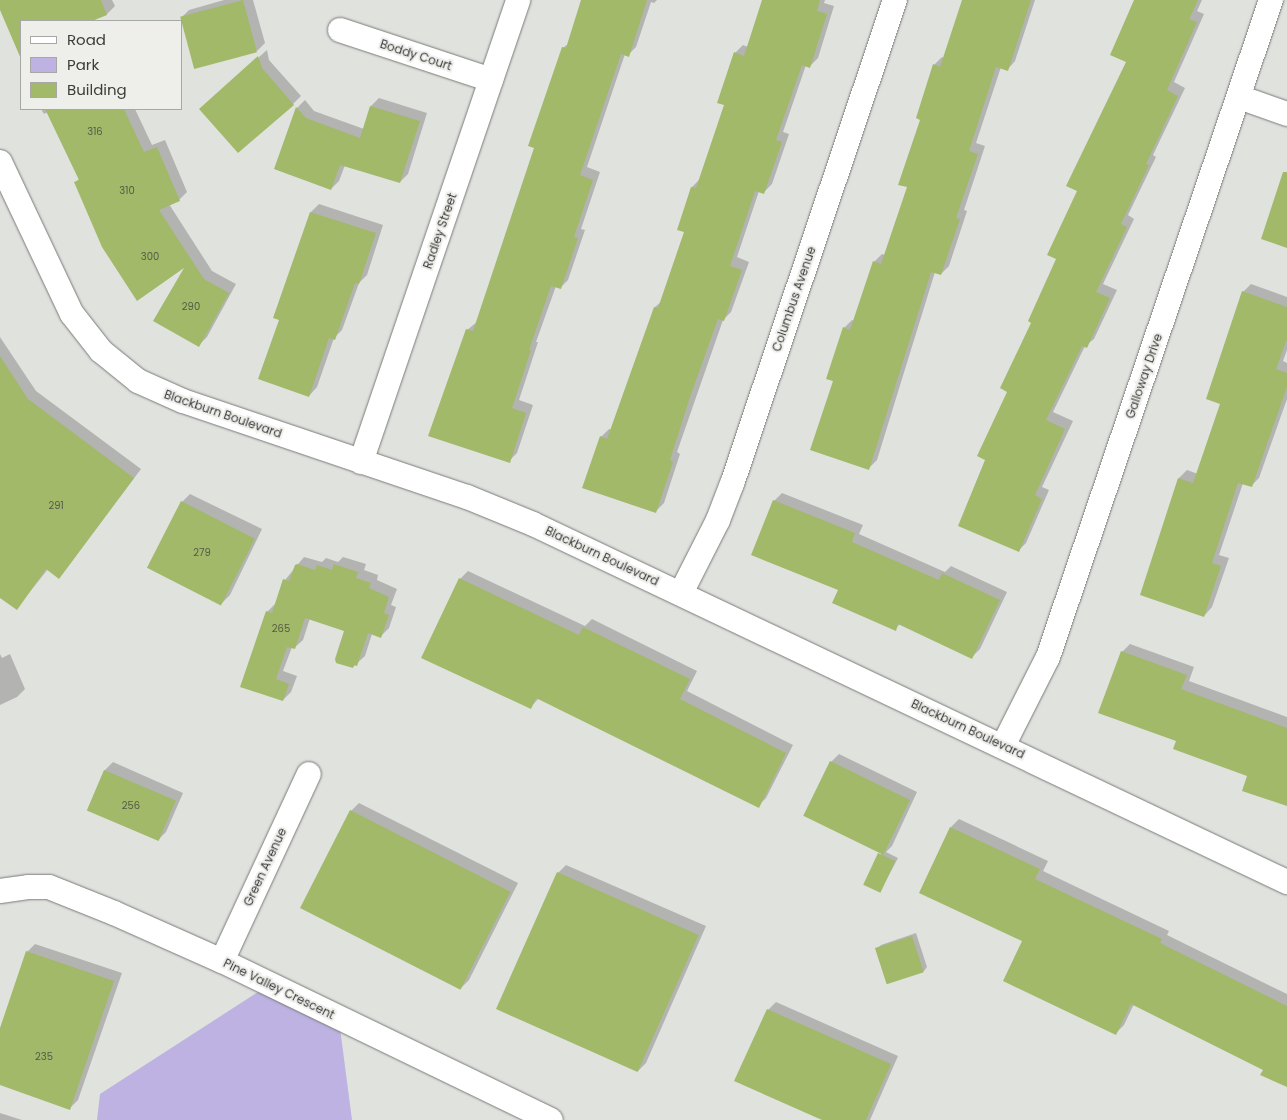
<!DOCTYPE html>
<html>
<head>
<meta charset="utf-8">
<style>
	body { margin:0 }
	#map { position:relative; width:1287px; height:1120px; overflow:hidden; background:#e0e2de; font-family:Poppins,sans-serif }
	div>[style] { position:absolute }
	.green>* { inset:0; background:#bdb2e1 }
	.shadow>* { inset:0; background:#0003 }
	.building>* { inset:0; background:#a1b969; transform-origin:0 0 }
	.roads { filter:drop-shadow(0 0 1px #797b77) drop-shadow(0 0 1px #797b77) }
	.minor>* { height:24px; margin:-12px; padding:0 12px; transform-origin:12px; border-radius:12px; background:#fff }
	span { translate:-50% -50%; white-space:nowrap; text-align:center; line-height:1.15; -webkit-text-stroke:4px #eeefeb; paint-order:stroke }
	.number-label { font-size:10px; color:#555b46 }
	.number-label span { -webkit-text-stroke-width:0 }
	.street-label { font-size:12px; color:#3c3c3b }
	.legend { position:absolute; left:20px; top:20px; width:162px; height:90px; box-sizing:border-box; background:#eeefeb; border:1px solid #a7a7a5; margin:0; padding:6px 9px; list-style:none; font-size:15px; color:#3c3c3b }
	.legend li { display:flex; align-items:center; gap:10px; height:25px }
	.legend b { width:25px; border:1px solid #a7a7a5 }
</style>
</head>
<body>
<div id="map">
	<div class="green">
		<div style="clip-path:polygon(258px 992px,338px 1013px,352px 1120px,97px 1120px,100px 1094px)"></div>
	</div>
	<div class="shadow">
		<div style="clip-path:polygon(0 0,112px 0,115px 6px,107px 14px,89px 21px,21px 21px,21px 55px,0 7px)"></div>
		<div style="clip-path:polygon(224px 0,253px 0,265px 43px,257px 51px,181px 18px,189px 10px)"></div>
		<div style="clip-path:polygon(582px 0,657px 0,654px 3px,651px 2px,636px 47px,628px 55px,625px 54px,587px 167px,600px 172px,581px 229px,585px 230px,568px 280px,560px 288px,556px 286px,536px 342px,538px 342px,519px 400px,533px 405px,517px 453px,509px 461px,467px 330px,477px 322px,536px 147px,563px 48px,569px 43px)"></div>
		<div style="clip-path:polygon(763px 0,825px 0,824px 3px,834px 6px,818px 58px,810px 66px,806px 65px,783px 132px,789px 134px,772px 184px,764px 192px,759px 191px,737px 257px,749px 262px,731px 312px,723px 320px,677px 452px,680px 454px,664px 503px,655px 512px,601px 437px,609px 429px,612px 430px,655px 307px,662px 301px,686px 232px,692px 187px,700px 179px,726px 105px,735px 53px,743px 45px,748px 47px)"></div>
		<div style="clip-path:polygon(964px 0,1035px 0,1015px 61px,1007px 70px,1001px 67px,976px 143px,985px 146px,964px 210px,967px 211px,949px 266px,941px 274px,935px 272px,877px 460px,869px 468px,844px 328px,852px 320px,855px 321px,874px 262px,882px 254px,885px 255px,908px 187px,934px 65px,942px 57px,944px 58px)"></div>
		<div style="clip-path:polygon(1136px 0,1202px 0,1197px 11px,1204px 14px,1174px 82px,1185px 88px,1153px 155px,1156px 157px,1128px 215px,1134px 219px,1103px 284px,1117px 290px,1094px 339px,1085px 346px,1053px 412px,1073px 421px,1042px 487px,1049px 490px,1026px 543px,1018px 551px,1009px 391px,1058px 259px,1078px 190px,1128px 62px)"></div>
		<div style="clip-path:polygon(267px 50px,269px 60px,301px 96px,293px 104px,209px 101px)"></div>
		<div style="clip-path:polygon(379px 98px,427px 113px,408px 174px,400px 182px,345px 165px,339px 181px,331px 189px,275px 169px,297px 108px,305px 100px,314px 111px,364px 129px,371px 106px)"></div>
		<div style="clip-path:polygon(41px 109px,135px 109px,152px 145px,165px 140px,187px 192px,179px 200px,169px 204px,212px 271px,236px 284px,207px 337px,199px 345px,188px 264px,76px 182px,79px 179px,48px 112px,44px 114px)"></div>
		<div style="clip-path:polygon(319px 204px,383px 225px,367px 275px,359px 283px,342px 330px,334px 338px,317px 387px,309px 396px,311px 212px)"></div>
		<div style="clip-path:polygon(1251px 284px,1287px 297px,1287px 350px,1283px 361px,1287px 363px,1287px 399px,1259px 478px,1251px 486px,1243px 483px,1219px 555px,1229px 558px,1212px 607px,1204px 616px,1179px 478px,1187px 470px,1198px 474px,1221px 403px,1243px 292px)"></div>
		<div style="clip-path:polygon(0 337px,36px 391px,141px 469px,66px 569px,59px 577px,48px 569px,17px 608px,0 596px)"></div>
		<div style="clip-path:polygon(782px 493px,863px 525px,859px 534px,945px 572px,951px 566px,1007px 592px,980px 649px,972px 657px,900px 624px,895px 629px,839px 589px,774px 501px)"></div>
		<div style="clip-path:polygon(190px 494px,262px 529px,230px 595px,222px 603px,182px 502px)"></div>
		<div style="clip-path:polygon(304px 557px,322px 562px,326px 558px,338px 562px,343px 557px,366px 564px,364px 570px,378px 575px,377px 580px,397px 589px,391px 605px,396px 607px,389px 628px,381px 636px,372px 634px,365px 656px,353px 667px,346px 630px,310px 618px,303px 640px,294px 648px,292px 647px,283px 671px,297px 676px,291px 692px,283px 700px,242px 686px,267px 612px,275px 604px,285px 580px)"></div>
		<div style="clip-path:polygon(468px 571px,585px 626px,592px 619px,697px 671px,687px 691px,793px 745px,766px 798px,758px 806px,539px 698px,530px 708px,460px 579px)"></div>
		<div style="clip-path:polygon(1130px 644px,1194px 667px,1189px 681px,1287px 717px,1287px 805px,1248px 775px,1177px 740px,1122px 652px)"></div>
		<div style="clip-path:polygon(0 654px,2px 658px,10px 654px,25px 689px,17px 697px,0 705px)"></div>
		<div style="clip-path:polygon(839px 754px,917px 792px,892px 846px,886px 852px,898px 858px,880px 892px,881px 852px,831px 762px)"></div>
		<div style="clip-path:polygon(113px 762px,183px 793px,166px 832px,158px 840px,88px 809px,105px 770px)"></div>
		<div style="clip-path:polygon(359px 803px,518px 883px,469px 980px,461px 988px,351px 811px)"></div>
		<div style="clip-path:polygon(959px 819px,1048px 861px,1043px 871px,1169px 931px,1167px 935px,1287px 994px,1287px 1085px,1264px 1069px,1134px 1004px,1124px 1025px,1116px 1033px,1023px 940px,951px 827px)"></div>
		<div style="clip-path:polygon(566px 865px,706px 926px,646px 1063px,638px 1071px,558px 873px)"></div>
		<div style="clip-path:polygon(916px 933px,927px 967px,924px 971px,889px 983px,877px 949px,881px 945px)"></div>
		<div style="clip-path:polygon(35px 944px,122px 973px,78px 1100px,70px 1108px,0 1084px,0 1032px,27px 952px)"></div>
		<div style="clip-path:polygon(776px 1002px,898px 1056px,870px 1120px,825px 1120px,768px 1010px)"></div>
		<div style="clip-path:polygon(0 1113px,22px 1120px,0 1120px)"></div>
	</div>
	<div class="building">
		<div style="clip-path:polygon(0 0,101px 0,107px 15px,92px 21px,21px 21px,21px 59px,0 10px)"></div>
		<div style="left:243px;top:0;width:54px;height:65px;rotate:75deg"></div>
		<div style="clip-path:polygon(581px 0,647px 0,629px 57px,621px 54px,580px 175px,593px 180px,574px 237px,578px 238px,561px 289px,551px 286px,529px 350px,531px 350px,512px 408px,526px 413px,510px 463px,428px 436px,466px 329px,473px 331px,534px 148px,528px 146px,562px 47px,566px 48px)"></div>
		<div style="clip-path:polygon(762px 0,820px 0,817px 11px,827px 14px,810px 68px,802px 65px,776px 140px,782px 142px,764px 194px,755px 191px,730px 266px,742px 270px,724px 321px,718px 319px,690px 397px,670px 460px,673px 462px,656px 513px,582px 488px,600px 436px,607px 439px,654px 307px,658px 308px,684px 232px,677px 230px,691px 187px,696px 188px,724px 105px,717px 103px,734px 52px,744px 56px)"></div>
		<div style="clip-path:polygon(962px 0,1031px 0,1008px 71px,996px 67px,969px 151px,978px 154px,956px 218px,960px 219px,941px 275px,931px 272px,869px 470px,810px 450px,833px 381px,826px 379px,843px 327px,850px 330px,873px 261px,881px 264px,907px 187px,898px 185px,920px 120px,916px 118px,933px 64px,940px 67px)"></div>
		<div style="clip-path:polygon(1134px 0,1198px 0,1189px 19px,1197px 22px,1167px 90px,1178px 96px,1146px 164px,1149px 165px,1121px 224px,1127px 227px,1096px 292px,1110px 298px,1087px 348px,1082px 346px,1046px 420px,1065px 429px,1035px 495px,1042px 499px,1019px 552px,958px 526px,985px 460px,977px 456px,1007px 392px,1000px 388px,1031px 323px,1028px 321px,1056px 259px,1047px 255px,1077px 191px,1066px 186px,1126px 62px,1110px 55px)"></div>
		<div style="clip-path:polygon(258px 56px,262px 68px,294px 105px,238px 153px,199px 109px)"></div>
		<div style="clip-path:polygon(370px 106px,420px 121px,400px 183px,340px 165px,331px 190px,274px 169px,296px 107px,306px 118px,360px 138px)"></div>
		<div style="clip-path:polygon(45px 109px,124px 109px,144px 152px,157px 147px,180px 201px,159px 210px,204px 279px,229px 293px,199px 347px,153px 321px,184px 268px,137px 301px,102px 247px,74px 182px,79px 180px)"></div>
		<div style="clip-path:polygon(1283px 172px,1287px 172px,1287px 248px,1261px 239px)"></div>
		<div style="clip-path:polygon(310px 212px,376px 233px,359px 284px,355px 283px,335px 340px,329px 338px,309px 397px,258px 379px,279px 320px,273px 318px)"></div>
		<div style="clip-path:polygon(1242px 291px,1287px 307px,1287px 339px,1276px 369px,1287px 373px,1287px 387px,1252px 487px,1238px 483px,1212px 563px,1221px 566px,1204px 617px,1140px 595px,1178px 478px,1193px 483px,1220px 404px,1206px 399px)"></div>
		<div style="clip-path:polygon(0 356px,28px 399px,134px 478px,59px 579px,46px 569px,17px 610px,0 598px)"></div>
		<div style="clip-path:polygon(773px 500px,855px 533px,852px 542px,939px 580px,942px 573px,1000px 600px,972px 659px,898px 624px,896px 631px,832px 603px,838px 590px,751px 555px)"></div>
		<div style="left:181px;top:501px;width:83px;height:75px;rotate:27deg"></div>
		<div style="clip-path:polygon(297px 564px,315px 570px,317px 565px,332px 570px,334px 564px,358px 572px,356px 578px,371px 583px,369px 588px,389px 597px,384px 613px,389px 615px,381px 638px,368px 633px,357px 666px,354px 665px,353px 668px,336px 663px,335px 659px,344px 631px,305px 618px,295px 649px,287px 647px,276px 679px,289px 684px,283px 701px,240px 687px,266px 611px,272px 613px,283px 579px,289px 581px,295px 565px)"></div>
		<div style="clip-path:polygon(459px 578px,579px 635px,583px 627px,690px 679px,680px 699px,786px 753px,759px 808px,536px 698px,531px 709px,421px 658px)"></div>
		<div style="clip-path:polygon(1121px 651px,1187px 675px,1181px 689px,1287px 728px,1287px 806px,1242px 791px,1247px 776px,1173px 749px,1176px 741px,1098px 713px)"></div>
		<div style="left:830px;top:761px;width:89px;height:61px;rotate:26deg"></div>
		<div style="left:104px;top:770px;width:78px;height:44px;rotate:23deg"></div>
		<div style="left:350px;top:810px;width:180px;height:110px;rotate:27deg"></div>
		<div style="clip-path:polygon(950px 827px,1040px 869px,1035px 879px,1162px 939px,1160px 943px,1287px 1006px,1287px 1087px,1260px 1075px,1263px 1070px,1131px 1004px,1116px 1035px,1003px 981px,1022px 941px,919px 893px)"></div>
		<div style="left:878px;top:853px;width:19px;height:35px;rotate:25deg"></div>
		<div style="left:557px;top:872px;width:155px;height:150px;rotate:24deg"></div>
		<div style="left:912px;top:936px;width:38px;height:39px;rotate:72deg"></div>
		<div style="clip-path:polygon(26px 951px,114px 981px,70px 1110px,0 1085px,0 1028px)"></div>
		<div style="clip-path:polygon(767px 1009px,891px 1064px,866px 1120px,822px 1120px,734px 1081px)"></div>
	</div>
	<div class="roads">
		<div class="minor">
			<div style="left:340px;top:30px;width:159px;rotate:18.3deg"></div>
			<div style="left:1239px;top:97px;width:51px;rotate:19.5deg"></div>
			<div style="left:0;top:162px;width:168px;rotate:64.7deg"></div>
			<div style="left:72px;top:314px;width:47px;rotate:51.9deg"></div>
			<div style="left:101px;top:351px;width:48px;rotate:39deg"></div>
			<div style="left:138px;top:381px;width:49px;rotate:24deg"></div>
			<div style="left:183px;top:401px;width:300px;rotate:18.7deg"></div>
			<div style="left:467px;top:497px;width:71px;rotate:22.2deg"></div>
			<div style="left:533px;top:524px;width:835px;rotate:25.4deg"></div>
			<div style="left:361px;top:462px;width:488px;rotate:-71.2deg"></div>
			<div style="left:681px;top:593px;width:82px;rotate:-63.1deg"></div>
			<div style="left:718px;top:520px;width:39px;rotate:-69deg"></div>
			<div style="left:732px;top:484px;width:511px;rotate:-71.39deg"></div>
			<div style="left:1003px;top:746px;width:100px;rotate:-63.2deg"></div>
			<div style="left:1048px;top:657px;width:694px;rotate:-71.25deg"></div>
			<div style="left:0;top:891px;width:28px;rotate:-8deg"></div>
			<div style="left:28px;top:887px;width:21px"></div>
			<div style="left:49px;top:887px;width:70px;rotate:21.8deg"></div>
			<div style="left:114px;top:913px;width:118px;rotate:24deg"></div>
			<div style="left:222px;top:961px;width:365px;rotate:25.8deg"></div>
			<div style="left:222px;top:961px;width:206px;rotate:-65.1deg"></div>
		</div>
	</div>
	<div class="number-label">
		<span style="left:95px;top:132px">316</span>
		<span style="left:127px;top:191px">310</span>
		<span style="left:150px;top:257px">300</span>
		<span style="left:191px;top:307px">290</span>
		<span style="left:56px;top:506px">291</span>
		<span style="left:202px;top:553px">279</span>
		<span style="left:281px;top:629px">265</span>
		<span style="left:131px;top:806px">256</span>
		<span style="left:44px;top:1057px">235</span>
	</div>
	<div class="street-label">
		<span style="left:416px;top:55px;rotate:18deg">Boddy Court</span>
		<span style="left:440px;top:231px;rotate:-71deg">Radley Street</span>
		<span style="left:794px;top:299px;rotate:-71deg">Columbus Avenue</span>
		<span style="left:1144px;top:376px;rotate:-71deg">Galloway Drive</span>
		<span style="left:223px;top:414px;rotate:19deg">Blackburn Boulevard</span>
		<span style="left:602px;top:556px;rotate:25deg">Blackburn Boulevard</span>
		<span style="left:968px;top:729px;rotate:25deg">Blackburn Boulevard</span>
		<span style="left:265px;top:867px;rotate:-65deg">Green Avenue</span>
		<span style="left:279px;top:989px;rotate:26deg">Pine Valley Crescent</span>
	</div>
	<ul class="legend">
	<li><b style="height:6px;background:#fff"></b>Road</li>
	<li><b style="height:14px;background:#bdb2e1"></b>Park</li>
	<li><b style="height:14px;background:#a1b969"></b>Building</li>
	</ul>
</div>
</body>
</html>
